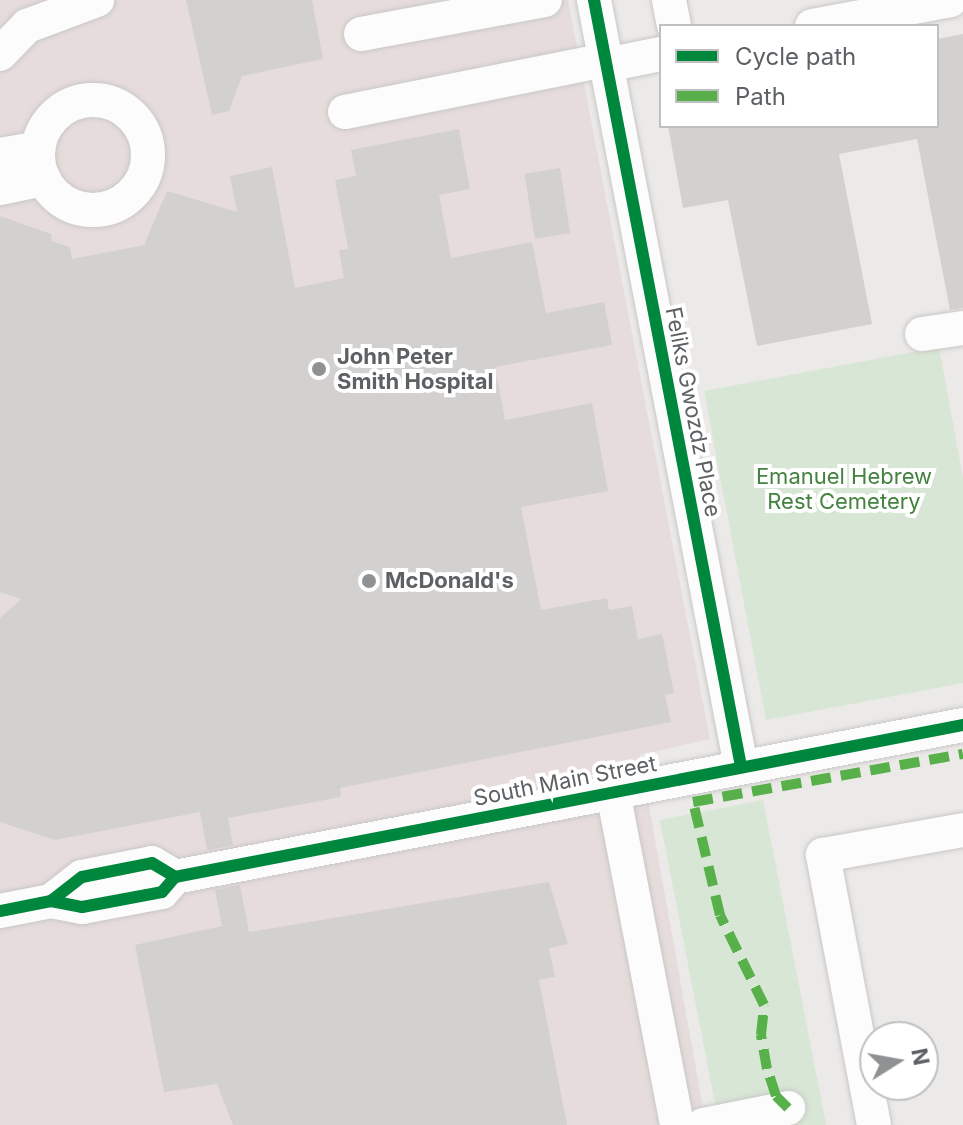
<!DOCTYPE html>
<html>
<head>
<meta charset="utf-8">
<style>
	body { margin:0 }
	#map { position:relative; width:963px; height:1125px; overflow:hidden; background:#eceae8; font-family:Inter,sans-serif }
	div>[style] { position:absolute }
	.medical>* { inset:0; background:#e7dcdc }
	.green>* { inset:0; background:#d8e6d5; transform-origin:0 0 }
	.building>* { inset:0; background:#d3d1d0; transform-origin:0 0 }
	.roads { filter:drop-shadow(0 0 2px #c9c8c7) drop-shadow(0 0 2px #c9c8c7) }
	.minor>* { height:34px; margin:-17px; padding:0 17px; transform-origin:17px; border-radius:17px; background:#fcfcfc }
	.minor>.ring { margin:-17px; padding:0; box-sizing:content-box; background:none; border:34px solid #fcfcfc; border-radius:50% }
	.quiet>* { height:10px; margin-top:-5px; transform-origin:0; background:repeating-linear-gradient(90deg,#58b04a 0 20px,transparent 0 30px) }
	.cycleway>* { height:12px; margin:-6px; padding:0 6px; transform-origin:6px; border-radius:6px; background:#00873e }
	.dots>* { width:22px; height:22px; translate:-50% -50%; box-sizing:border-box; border:4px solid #fff; border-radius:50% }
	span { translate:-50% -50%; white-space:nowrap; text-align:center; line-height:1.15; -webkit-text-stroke:8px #fff; paint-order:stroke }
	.poi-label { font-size:22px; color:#5d6164; font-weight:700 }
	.left { translate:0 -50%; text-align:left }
	.street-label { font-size:22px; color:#5d6164 }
	.park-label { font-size:22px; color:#43823f }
	.legend { position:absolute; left:659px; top:24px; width:280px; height:104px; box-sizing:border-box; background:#fff; border:2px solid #bec0c1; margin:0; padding:10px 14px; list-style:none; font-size:24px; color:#5d6164 }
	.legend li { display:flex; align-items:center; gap:16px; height:40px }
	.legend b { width:40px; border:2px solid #bec0c1 }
	.north { position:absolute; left:859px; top:1021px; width:80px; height:80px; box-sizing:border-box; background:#fff; border:2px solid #bec0c1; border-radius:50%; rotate:79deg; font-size:22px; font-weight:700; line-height:32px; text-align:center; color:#5d6164 }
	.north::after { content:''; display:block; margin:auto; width:28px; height:36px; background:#8f9192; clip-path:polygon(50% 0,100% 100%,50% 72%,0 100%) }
</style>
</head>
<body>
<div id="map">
	<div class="medical">
		<div style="clip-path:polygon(0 0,568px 0,710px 739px,640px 755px,706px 1125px,0 1125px)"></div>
	</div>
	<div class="green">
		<div style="clip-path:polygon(939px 347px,963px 478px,963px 683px,766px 720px,704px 391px)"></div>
		<div style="left:763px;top:800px;width:331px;height:105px;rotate:79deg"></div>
	</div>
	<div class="building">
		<div style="clip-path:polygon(186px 0,312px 0,323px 59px,242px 76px,229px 111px,212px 115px)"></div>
		<div style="clip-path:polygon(963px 34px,963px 308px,950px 310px,917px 139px,839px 154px,872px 324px,757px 346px,728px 200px,683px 208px,668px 126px,937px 126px,937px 39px)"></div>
		<div style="clip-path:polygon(459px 129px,470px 189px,439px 195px,451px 258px,532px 242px,546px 313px,604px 302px,612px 345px,495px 367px,505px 420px,592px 403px,608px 491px,521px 507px,541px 610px,607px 598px,609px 610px,632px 606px,638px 639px,662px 634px,674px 693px,665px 695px,671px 722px,340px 788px,341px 797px,228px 818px,233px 845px,207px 850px,200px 812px,55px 840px,0 822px,0 618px,21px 599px,0 592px,0 216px,51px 234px,52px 241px,70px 247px,72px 259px,144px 245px,167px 191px,237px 212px,230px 176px,272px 167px,295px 288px,344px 278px,339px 250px,348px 249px,335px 180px,356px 176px,351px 150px)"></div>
		<div style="left:560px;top:168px;width:66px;height:36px;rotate:81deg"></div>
		<div style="clip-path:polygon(549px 882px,568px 944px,549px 948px,555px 977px,539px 980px,567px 1125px,233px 1125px,217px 1084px,164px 1092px,135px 945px,222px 926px,215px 890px,240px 885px,249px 932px)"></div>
	</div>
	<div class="roads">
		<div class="minor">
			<div style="left:594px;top:0;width:780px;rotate:79.14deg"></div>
			<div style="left:669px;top:0;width:26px;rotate:79deg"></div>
			<div style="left:812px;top:26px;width:141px;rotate:-10.6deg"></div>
			<div style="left:361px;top:34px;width:187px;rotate:-10.5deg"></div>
			<div style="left:0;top:54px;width:39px;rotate:-46deg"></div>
			<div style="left:27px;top:26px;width:75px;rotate:-20.4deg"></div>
			<div style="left:606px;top:65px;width:56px;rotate:-11.3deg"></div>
			<div class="ring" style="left:38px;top:100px;width:76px;height:76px"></div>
			<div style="left:345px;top:112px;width:265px;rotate:-11.3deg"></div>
			<div style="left:0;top:155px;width:39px;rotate:-10deg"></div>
			<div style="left:0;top:188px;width:45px;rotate:-11.6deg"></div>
			<div style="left:922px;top:334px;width:41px;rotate:-8.3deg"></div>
			<div style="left:613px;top:792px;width:339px;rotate:79.1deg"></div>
			<div style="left:51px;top:901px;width:39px;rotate:-38deg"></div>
			<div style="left:82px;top:877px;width:71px;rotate:-11.3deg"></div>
			<div style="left:152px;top:863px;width:27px;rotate:31deg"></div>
			<div style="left:0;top:911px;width:52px;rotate:-11.1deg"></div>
			<div style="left:51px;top:901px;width:32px;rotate:11deg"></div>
			<div style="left:82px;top:907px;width:81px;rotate:-10.6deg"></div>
			<div style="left:162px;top:892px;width:20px;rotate:-49deg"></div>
			<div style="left:175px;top:877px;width:803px;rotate:-10.92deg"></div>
			<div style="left:703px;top:1125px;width:87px;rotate:-11.3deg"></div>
			<div style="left:874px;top:1125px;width:275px;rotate:-100.7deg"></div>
			<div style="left:823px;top:855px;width:142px;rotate:-10.1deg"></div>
		</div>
	</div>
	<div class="quiet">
		<div style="left:788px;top:1108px;width:17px;rotate:-135deg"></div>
		<div style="left:776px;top:1096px;width:28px;rotate:-108deg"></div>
		<div style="left:767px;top:1069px;width:35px;rotate:-100deg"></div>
		<div style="left:761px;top:1035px;width:30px;rotate:-84deg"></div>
		<div style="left:764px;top:1005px;width:100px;rotate:-116.1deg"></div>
		<div style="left:720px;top:915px;width:116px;rotate:-103.4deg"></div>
		<div style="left:693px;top:802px;width:274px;rotate:-10.1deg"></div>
	</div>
	<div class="cycleway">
		<div style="left:594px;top:0;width:780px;rotate:79.14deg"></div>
		<div style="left:51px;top:901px;width:39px;rotate:-38deg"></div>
		<div style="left:82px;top:877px;width:71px;rotate:-11.3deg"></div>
		<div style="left:152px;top:863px;width:27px;rotate:31deg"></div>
		<div style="left:0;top:911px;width:52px;rotate:-11.1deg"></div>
		<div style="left:51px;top:901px;width:32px;rotate:11deg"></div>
		<div style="left:82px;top:907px;width:81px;rotate:-10.6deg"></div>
		<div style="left:162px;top:892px;width:20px;rotate:-49deg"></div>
		<div style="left:175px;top:877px;width:803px;rotate:-10.92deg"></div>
	</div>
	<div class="dots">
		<div style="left:319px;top:369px;background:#8f9192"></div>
		<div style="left:369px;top:581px;background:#8f9192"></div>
	</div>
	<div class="poi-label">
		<span class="left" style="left:337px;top:369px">John Peter<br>Smith Hospital</span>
		<span class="left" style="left:385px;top:581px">McDonald's</span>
	</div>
	<div class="street-label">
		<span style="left:693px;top:412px;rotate:79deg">Feliks Gwozdz Place</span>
		<span style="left:565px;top:781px;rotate:-11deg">South Main Street</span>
	</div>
	<div class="park-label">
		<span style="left:844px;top:489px">Emanuel Hebrew<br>Rest Cemetery</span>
	</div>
	<ul class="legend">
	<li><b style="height:10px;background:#00873e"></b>Cycle path</li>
	<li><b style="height:10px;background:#58b04a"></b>Path</li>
	</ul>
	<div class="north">N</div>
</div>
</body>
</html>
